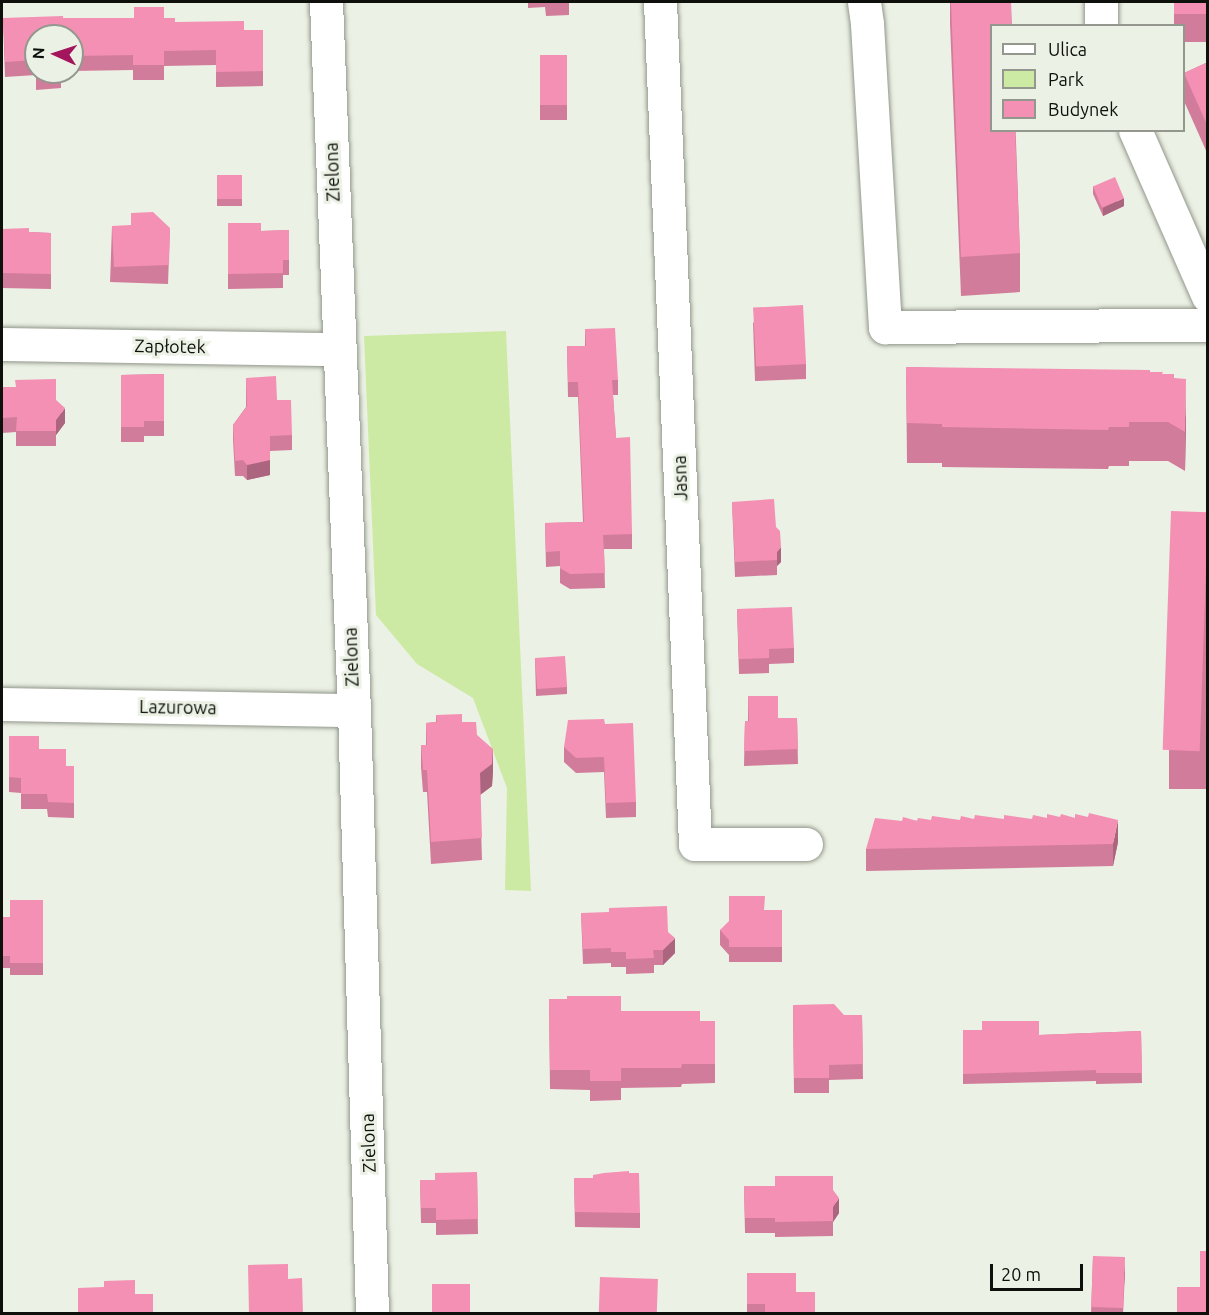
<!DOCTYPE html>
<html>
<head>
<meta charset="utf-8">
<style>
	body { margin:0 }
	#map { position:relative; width:1209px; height:1315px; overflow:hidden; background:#ebf1e4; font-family:Ubuntu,sans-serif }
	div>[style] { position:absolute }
	.green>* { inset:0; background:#cceaa3 }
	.roads { filter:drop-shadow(0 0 2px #91978b) drop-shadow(0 0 2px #91978b) }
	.minor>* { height:33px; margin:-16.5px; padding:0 16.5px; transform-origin:16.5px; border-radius:16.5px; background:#fff }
	.wall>* { inset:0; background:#d27c9b; transform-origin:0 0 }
	.shaded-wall>* { inset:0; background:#ab657e }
	.building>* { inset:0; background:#f490b4; transform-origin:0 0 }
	span { translate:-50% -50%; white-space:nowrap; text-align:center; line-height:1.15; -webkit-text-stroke:6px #ebf1e4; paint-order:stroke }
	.street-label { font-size:18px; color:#0e100c }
	.frame { position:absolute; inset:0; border:3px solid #0e100c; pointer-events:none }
	.legend { position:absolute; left:990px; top:24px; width:195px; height:108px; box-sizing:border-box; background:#ebf1e4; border:2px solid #93978e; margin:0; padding:8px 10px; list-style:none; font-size:18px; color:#0e100c }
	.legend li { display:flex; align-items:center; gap:12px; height:30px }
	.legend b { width:30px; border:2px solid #93978e }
	.north { position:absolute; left:24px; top:24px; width:60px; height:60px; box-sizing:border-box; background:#ebf1e4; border:2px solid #93978e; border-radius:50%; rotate:273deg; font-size:16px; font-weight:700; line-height:24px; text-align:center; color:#0e100c }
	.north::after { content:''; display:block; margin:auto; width:21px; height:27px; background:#a3165d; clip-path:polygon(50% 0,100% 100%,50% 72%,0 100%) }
	.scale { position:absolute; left:990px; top:1264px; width:93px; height:27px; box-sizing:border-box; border:3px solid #0e100c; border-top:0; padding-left:8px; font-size:18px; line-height:21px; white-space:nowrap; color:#0e100c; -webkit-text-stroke:4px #ebf1e4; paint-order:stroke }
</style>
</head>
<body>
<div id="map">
	<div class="green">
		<div style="clip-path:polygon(506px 331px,531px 891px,505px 890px,507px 788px,473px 698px,417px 664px,376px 615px,364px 336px)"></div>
	</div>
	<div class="roads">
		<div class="minor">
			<div style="left:326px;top:2px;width:709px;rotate:87.74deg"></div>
			<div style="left:354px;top:710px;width:604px;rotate:88.29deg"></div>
			<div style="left:660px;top:2px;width:843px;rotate:87.62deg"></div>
			<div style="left:695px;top:844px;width:111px"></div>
			<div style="left:864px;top:2px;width:22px;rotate:82deg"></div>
			<div style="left:867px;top:24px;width:304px;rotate:86.6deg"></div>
			<div style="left:885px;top:327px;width:323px;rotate:-0.4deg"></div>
			<div style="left:1101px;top:26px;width:24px;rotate:-90deg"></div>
			<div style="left:1135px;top:130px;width:181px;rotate:66.3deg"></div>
			<div style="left:2px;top:344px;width:336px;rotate:0.9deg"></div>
			<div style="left:2px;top:704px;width:352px;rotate:1deg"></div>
		</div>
	</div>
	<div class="wall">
		<div style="clip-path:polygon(528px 2px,569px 2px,569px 15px,546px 16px,545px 7px,528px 8px)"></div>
		<div style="clip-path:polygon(950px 2px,1011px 2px,1020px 253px,1020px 292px,961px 296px,950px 23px)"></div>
		<div style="clip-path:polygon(1174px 2px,1208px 2px,1208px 42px,1184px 42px,1184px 26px,1174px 26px)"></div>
		<div style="clip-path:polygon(3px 18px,164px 18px,175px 22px,244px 30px,263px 30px,263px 86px,216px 87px,216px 65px,164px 66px,164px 80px,133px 80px,133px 70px,72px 71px,72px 36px,36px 72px,65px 72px,65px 75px,61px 75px,61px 88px,36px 90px,36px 75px,5px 77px)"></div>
		<div style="left:540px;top:55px;width:27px;height:65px"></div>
		<div style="clip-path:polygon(1208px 62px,1208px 155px,1184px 101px,1184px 73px)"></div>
		<div style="left:217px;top:175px;width:25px;height:31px"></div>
		<div style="clip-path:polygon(1093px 186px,1124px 206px,1103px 216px,1093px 194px)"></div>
		<div style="clip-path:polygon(228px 223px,261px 231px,289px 230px,289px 275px,283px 275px,283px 288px,228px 289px)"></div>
		<div style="left:112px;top:226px;width:58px;height:56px;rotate:2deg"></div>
		<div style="clip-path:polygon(2px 229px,29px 232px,51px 233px,51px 289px,2px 288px)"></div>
		<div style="clip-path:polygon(753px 322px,806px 364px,806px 379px,755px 381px)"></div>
		<div style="clip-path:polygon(585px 329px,618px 380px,618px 395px,613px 395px,616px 438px,632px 534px,632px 549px,604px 549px,605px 588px,570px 589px,560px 583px,560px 566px,546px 567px,545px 523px,583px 522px,578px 397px,568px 397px,567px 346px,585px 346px)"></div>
		<div style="clip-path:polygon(906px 367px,1163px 374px,1174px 378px,1186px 418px,1185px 471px,1168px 461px,1129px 461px,1129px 466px,1109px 466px,1108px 469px,942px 467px,942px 463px,907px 463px)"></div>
		<div style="clip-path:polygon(164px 374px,164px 436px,144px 436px,144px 442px,121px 442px,121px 375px)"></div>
		<div style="clip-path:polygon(246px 378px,277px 400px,292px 435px,292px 450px,270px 451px,270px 475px,247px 480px,243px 476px,235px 476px,233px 440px,233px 425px,246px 407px)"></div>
		<div style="clip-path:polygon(2px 387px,56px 400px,65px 423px,56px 435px,56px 446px,16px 446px,16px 432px,2px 433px)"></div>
		<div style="clip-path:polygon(732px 502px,776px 527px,781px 562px,777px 566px,777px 575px,735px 577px)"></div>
		<div style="clip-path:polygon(1208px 512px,1208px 789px,1169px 789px,1169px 750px)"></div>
		<div style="clip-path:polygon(737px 609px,794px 648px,794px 663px,769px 664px,769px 673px,739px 674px)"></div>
		<div style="clip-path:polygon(535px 658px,567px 687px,567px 694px,536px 696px)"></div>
		<div style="clip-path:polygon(748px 696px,778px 718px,797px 718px,798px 764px,744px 766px,745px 721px,748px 721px)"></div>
		<div style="clip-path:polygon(436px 715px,462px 722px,477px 735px,493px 771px,492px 786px,480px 795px,482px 860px,431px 864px,427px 792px,423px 792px,421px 767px,421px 745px,426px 745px,426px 723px,436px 722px)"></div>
		<div style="clip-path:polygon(605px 724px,636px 802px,636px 817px,606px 818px,604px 772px,576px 773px,564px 762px,564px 747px)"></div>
		<div style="clip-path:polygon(9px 736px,39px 749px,66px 766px,74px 766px,74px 818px,48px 817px,47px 809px,21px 809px,21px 793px,9px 792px)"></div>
		<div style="clip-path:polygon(960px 820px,1118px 842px,1113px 866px,866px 871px,866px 849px,902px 821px)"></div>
		<div style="clip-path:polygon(43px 900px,43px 975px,10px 975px,10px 968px,2px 968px,2px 917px,10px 917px)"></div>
		<div style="clip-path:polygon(765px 910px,782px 910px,782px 962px,729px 962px,729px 955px,720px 945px,720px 930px)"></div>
		<div style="clip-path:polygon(581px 913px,668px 932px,675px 953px,663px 965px,654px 965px,654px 973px,626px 974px,626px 967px,611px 967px,611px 963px,583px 964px)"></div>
		<div style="clip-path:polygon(549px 999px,621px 1011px,700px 1021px,715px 1021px,715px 1083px,682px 1084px,681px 1087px,621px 1088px,621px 1100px,590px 1101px,590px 1090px,550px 1089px)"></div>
		<div style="clip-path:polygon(793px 1005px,844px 1015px,862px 1015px,863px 1079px,829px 1080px,829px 1093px,794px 1093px)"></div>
		<div style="clip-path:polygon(963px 1030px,1039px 1035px,1141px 1031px,1142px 1083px,1096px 1084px,1096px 1081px,963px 1084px)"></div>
		<div style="clip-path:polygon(477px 1172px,478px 1234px,436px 1235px,436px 1223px,421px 1223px,420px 1180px,435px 1180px)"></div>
		<div style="clip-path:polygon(629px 1173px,640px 1213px,640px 1228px,575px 1227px,574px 1178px,593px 1178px)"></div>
		<div style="clip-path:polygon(744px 1186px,833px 1190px,839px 1213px,833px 1222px,833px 1236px,775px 1237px,775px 1233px,745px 1233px)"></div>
		<div style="clip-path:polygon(1093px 1256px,1125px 1272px,1123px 1314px,1091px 1314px)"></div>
		<div style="clip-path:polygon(747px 1273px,796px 1292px,815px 1314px,747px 1314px)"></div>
	</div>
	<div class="shaded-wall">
		<div style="clip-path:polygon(1124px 198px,1124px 206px,1103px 216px,1103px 208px)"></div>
		<div style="clip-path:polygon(1186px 379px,1186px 418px,1185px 471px,1185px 432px)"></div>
		<div style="clip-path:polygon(65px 408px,65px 423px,56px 435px,56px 420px)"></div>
		<div style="clip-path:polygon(270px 460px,270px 475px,247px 480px,247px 465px)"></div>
		<div style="clip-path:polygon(781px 547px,781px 562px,777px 566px,777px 552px)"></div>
		<div style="clip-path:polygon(493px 749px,493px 771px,492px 786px,480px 795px,480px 773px)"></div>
		<div style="clip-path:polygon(1118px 820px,1118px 842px,1113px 866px,1113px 844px)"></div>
		<div style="clip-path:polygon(675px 938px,675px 953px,663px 965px,663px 950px)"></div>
		<div style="clip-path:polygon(839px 1198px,839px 1213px,833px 1222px,833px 1207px)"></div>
		<div style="clip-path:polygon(1125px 1257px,1125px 1272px,1122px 1314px)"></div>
	</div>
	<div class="building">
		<div style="clip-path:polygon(951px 2px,1011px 2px,1011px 26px,992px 26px,992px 130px,1015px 130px,1020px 253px,961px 257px)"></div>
		<div style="left:1174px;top:2px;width:34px;height:12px"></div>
		<div style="clip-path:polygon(134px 7px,164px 7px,164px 18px,175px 18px,175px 22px,244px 21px,244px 30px,263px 30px,263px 71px,216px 72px,216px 50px,164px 51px,164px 65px,133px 65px,133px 55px,72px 56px,72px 36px,36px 36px,36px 71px,36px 60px,5px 62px,3px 18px,63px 16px,63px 18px,134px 18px)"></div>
		<div style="left:540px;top:55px;width:27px;height:50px"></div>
		<div style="clip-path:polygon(1208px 62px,1208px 127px,1184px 73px)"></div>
		<div style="clip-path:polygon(36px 72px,61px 72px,61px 73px,36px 75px)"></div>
		<div style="left:217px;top:175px;width:25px;height:24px"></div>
		<div style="left:1115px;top:177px;width:23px;height:24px;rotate:67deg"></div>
		<div style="clip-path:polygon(153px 212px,170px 228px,169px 265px,114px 267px,112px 226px,131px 225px,131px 213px)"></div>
		<div style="clip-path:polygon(228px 223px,261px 223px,261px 231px,289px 230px,289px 260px,283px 260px,283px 273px,228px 274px)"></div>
		<div style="clip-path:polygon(29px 228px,29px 232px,51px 233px,51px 274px,2px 273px,2px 229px)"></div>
		<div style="left:803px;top:305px;width:59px;height:50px;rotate:87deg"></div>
		<div style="clip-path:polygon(615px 328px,618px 380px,612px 380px,616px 438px,630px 437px,632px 534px,603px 535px,605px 573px,570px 574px,560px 568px,560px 551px,546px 552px,545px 523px,584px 522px,578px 382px,568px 382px,567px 346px,586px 346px,585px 329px)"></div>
		<div style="clip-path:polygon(906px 367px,1150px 370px,1150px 372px,1163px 372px,1162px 374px,1174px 374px,1174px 378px,1186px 379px,1185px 432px,1168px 422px,1129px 422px,1129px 427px,1109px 427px,1108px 430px,942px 427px,942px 424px,907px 423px)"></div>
		<div style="clip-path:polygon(164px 374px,164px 421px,144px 421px,144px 427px,121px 427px,121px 375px)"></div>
		<div style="clip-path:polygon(276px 376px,277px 400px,291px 400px,292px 435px,270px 436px,270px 460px,247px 465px,243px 460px,235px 461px,233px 425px,247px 406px,246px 378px)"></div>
		<div style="clip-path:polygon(56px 379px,56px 400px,65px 408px,56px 420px,56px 431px,16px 431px,17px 417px,2px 418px,2px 387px,16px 387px,15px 380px)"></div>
		<div style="clip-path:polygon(774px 499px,776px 527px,780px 531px,781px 547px,777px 552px,777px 560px,735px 562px,732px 502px)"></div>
		<div style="left:1171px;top:511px;width:37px;height:239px;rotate:2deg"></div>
		<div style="clip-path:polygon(792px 607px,794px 648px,769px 649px,769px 658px,739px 659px,737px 609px)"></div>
		<div style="left:565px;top:656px;width:31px;height:30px;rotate:86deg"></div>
		<div style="clip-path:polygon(748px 696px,778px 696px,778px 718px,797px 718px,798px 749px,744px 751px,745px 721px,749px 721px)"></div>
		<div style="clip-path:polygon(462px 714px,462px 722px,476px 722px,477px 735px,493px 749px,492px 764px,480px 773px,482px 838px,431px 842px,427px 770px,423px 770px,421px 745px,427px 745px,426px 723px,437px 722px,436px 715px)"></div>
		<div style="clip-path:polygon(604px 719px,605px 724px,633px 723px,636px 802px,606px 803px,604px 757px,576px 758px,564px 747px,568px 720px)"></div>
		<div style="clip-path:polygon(9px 736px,39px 736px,39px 749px,66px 749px,66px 766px,74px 766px,74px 803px,48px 802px,47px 794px,21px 794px,21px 778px,9px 777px)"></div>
		<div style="clip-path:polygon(1089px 813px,1118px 820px,1113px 844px,866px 849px,875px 818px,902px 821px,903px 817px,917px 821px,918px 818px,931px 820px,932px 816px,960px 820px,961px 816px,974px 819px,975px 815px,1004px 819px,1004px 815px,1032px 819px,1033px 815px,1047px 818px,1047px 814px,1060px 817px,1061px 814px,1075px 818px,1075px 814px,1088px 817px)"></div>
		<div style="clip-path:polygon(729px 896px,765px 896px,764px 910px,782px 910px,782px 947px,729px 947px,729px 940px,720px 930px,729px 921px)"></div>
		<div style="clip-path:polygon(10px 900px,43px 900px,43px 963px,10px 963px,10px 956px,2px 956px,2px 917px,10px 917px)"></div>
		<div style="clip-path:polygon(667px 906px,668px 932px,675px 938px,663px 950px,653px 950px,654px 958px,626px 959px,626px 952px,611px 952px,611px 948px,583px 949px,581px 913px,609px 912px,609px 908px)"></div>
		<div style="clip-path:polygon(567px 996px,621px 996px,621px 1011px,700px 1011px,700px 1021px,715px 1021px,715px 1064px,682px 1064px,681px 1068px,621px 1068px,621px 1081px,590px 1081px,590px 1070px,550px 1070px,549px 999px,567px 999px)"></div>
		<div style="clip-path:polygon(834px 1004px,844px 1015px,862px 1015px,863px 1064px,829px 1065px,829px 1078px,794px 1078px,793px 1005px)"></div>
		<div style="clip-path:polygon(982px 1021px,1039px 1021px,1039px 1035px,1141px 1031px,1142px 1073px,1096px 1073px,1096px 1070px,963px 1074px,963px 1030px,982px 1030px)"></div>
		<div style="clip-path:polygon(629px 1171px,629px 1173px,639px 1173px,640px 1213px,575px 1212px,574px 1178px,593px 1178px,593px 1175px,604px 1173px)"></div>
		<div style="clip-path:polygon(477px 1172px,478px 1219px,436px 1220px,436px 1208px,421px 1208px,420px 1180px,435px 1180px,435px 1173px)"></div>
		<div style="clip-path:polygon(775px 1176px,833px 1176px,833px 1190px,839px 1198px,833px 1207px,833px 1221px,775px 1222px,775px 1218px,745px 1218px,744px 1186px,775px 1186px)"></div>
		<div style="clip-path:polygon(1200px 1251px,1208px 1251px,1208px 1314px,1177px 1314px,1177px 1287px,1200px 1287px)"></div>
		<div style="left:1093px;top:1256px;width:32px;height:51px;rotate:2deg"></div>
		<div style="clip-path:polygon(288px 1264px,288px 1279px,302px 1278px,303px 1314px,249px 1314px,248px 1265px)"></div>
		<div style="clip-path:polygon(747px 1273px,796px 1273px,796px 1292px,815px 1292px,815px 1314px,765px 1314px,765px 1304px,747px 1304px)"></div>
		<div style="left:600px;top:1277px;width:58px;height:37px;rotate:2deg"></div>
		<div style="clip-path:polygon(135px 1280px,135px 1294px,153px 1294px,153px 1314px,78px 1314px,78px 1288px,104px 1287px,104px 1281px)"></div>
		<div style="left:432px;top:1284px;width:38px;height:30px"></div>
	</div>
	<div class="street-label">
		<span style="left:332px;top:172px;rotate:-92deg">Zielona</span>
		<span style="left:170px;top:346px;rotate:1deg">Zapłotek</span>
		<span style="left:680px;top:478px;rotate:-92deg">Jasna</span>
		<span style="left:351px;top:657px;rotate:-92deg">Zielona</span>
		<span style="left:178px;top:707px;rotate:1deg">Lazurowa</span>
		<span style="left:368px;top:1143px;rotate:-92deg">Zielona</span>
	</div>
	<div class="frame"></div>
	<ul class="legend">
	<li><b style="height:8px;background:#fff"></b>Ulica</li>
	<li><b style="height:16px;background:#cceaa3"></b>Park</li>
	<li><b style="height:16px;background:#f490b4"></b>Budynek</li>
	</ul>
	<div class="north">N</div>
	<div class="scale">20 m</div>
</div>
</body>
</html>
